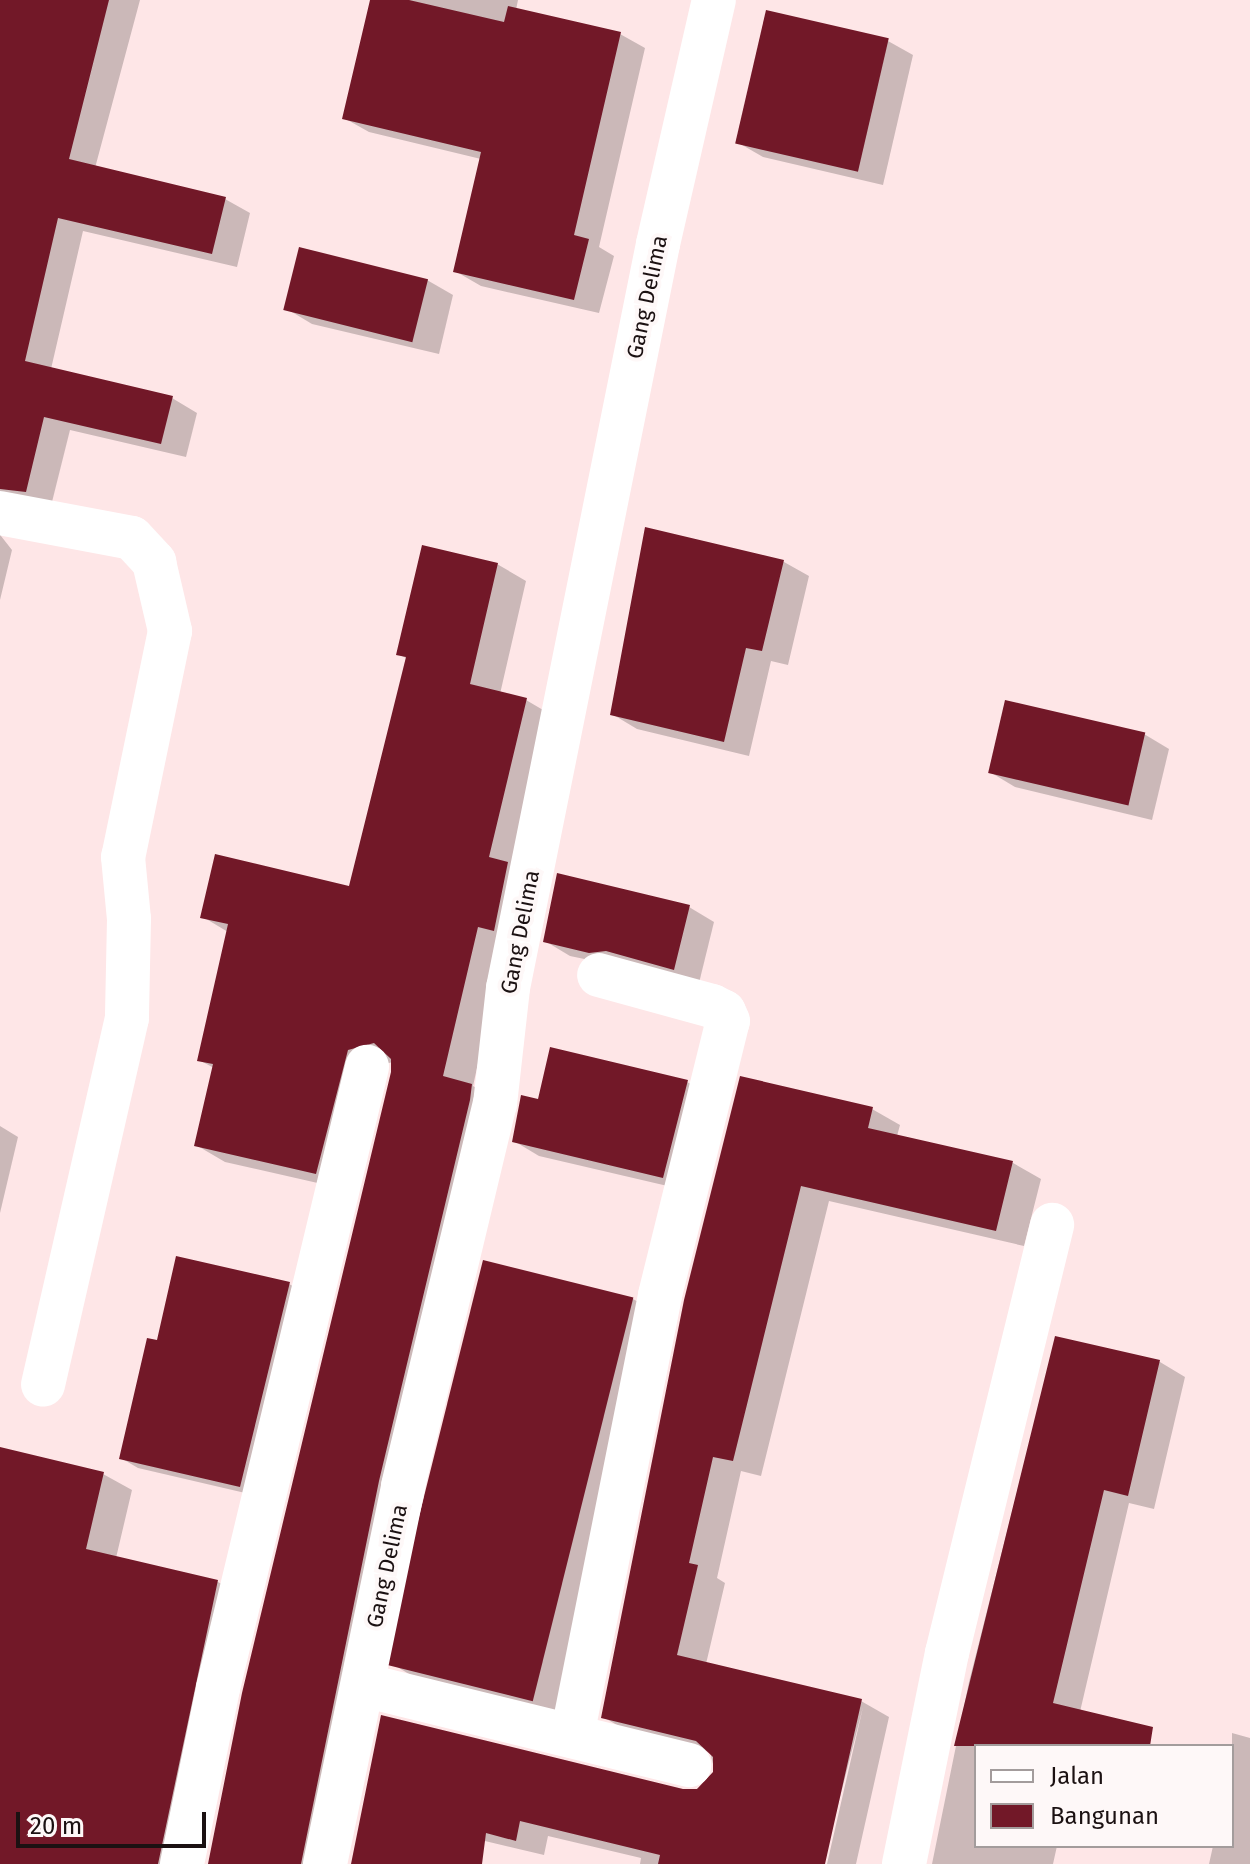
<!DOCTYPE html>
<html>
<head>
<meta charset="utf-8">
<style>
	body { margin:0 }
	#map { position:relative; width:1250px; height:1864px; overflow:hidden; background:#fee6e7; font-family:"Fira Sans",sans-serif }
	div>[style] { position:absolute }
	.shadow>* { inset:0; background:#0003 }
	.building>* { inset:0; background:#721828; transform-origin:0 0 }
	.minor>* { height:44px; margin:-22px; padding:0 22px; transform-origin:22px; border-radius:22px; background:#fff }
	span { translate:-50% -50%; white-space:nowrap; text-align:center; line-height:1.15; -webkit-text-stroke:8px #fef8f8; paint-order:stroke }
	.street-label { font-size:22px; color:#1b1112 }
	.legend { position:absolute; left:974px; top:1744px; width:260px; height:104px; box-sizing:border-box; background:#fef8f8; border:2px solid #a39c9c; margin:0; padding:10px 14px; list-style:none; font-size:24px; color:#1b1112 }
	.legend li { display:flex; align-items:center; gap:16px; height:40px }
	.legend b { width:40px; border:2px solid #a39c9c }
	.scale { position:absolute; left:16px; top:1812px; width:190px; height:36px; box-sizing:border-box; border:4px solid #1b1112; border-top:0; padding-left:10px; font-size:24px; line-height:28px; white-space:nowrap; color:#1b1112; -webkit-text-stroke:6px #fef8f8; paint-order:stroke }
</style>
</head>
<body>
<div id="map">
	<div class="shadow">
		<div style="clip-path:polygon(0 0,140px 0,95px 168px,225px 199px,250px 213px,237px 267px,83px 231px,51px 369px,172px 398px,197px 413px,186px 457px,70px 430px,51px 506px,5px 512px,1px 536px,12px 550px,0 600px)"></div>
		<div style="clip-path:polygon(372px 0,518px 0,516px 10px,620px 34px,645px 48px,599px 247px,614px 256px,599px 313px,481px 286px,455px 271px,481px 159px,369px 132px,344px 118px)"></div>
		<div style="clip-path:polygon(888px 41px,913px 55px,883px 185px,763px 157px,737px 142px)"></div>
		<div style="clip-path:polygon(427px 280px,453px 295px,439px 354px,312px 324px,287px 309px)"></div>
		<div style="clip-path:polygon(647px 529px,784px 562px,809px 576px,788px 665px,771px 661px,749px 756px,637px 729px,612px 714px)"></div>
		<div style="clip-path:polygon(497px 564px,526px 581px,500px 694px,526px 700px,555px 717px,473px 1086px,500px 1102px,335px 1864px,210px 1864px,393px 1072px,393px 1062px,377px 1066px,344px 1189px,225px 1162px,196px 1145px,214px 1068px,199px 1060px,228px 932px,203px 917px,351px 888px,408px 659px,398px 654px)"></div>
		<div style="clip-path:polygon(1144px 734px,1169px 749px,1152px 820px,1015px 787px,990px 772px)"></div>
		<div style="clip-path:polygon(689px 907px,714px 922px,699px 983px,570px 956px,545px 941px)"></div>
		<div style="clip-path:polygon(687px 1082px,712px 1096px,689px 1191px,539px 1156px,514px 1141px,540px 1102px)"></div>
		<div style="clip-path:polygon(872px 1109px,900px 1125px,897px 1136px,1013px 1163px,1041px 1179px,1024px 1246px,829px 1201px,761px 1476px,741px 1471px,717px 1578px,725px 1583px,706px 1664px,861px 1701px,889px 1717px,856px 1864px,827px 1864px,863px 1707px,823px 1864px,640px 1864px,641px 1858px,548px 1836px,544px 1855px,393px 1819px,698px 1791px,715px 1772px,710px 1752px,631px 1733px,603px 1717px,686px 1301px)"></div>
		<div style="clip-path:polygon(0 1126px,18px 1137px,0 1213px)"></div>
		<div style="clip-path:polygon(289px 1284px,307px 1294px,258px 1496px,138px 1468px,121px 1458px,158px 1343px)"></div>
		<div style="clip-path:polygon(633px 1299px,664px 1316px,583px 1722px,424px 1683px,394px 1665px)"></div>
		<div style="clip-path:polygon(1056px 1338px,1160px 1362px,1185px 1377px,1154px 1509px,1129px 1503px,1079px 1716px,1084px 1746px,976px 1746px,976px 1846px,1057px 1846px,1053px 1864px,932px 1864px,969px 1682px)"></div>
		<div style="clip-path:polygon(0 1449px,103px 1474px,132px 1490px,116px 1558px,218px 1582px,246px 1598px,188px 1864px,0 1864px)"></div>
		<div style="clip-path:polygon(1232px 1733px,1250px 1738px,1250px 1864px,1209px 1864px,1213px 1846px,1232px 1846px)"></div>
	</div>
	<div class="building">
		<div style="clip-path:polygon(0 0,109px 0,69px 159px,226px 197px,212px 254px,58px 218px,25px 361px,173px 396px,161px 444px,44px 417px,26px 492px,0 489px)"></div>
		<div style="clip-path:polygon(370px 0,409px 0,504px 22px,508px 6px,621px 32px,574px 235px,589px 239px,574px 300px,453px 272px,481px 152px,342px 119px)"></div>
		<div style="left:766px;top:10px;width:126px;height:137px;rotate:13deg"></div>
		<div style="left:299px;top:247px;width:133px;height:65px;rotate:14deg"></div>
		<div style="clip-path:polygon(645px 527px,784px 560px,762px 651px,746px 648px,724px 742px,610px 715px)"></div>
		<div style="clip-path:polygon(422px 545px,498px 563px,470px 684px,527px 698px,489px 857px,508px 862px,494px 931px,478px 927px,443px 1076px,472px 1084px,470px 1100px,379px 1481px,301px 1864px,208px 1864px,242px 1693px,391px 1072px,391px 1059px,374px 1043px,348px 1050px,316px 1174px,194px 1146px,213px 1064px,197px 1061px,228px 924px,200px 918px,215px 854px,349px 886px,406px 657px,396px 655px)"></div>
		<div style="left:1005px;top:700px;width:144px;height:75px;rotate:13deg"></div>
		<div style="clip-path:polygon(557px 873px,690px 905px,674px 970px,606px 951px,589px 953px,543px 942px)"></div>
		<div style="clip-path:polygon(550px 1047px,688px 1080px,663px 1178px,512px 1142px,521px 1095px,538px 1099px)"></div>
		<div style="clip-path:polygon(740px 1076px,873px 1107px,868px 1128px,1013px 1161px,996px 1231px,801px 1186px,733px 1461px,713px 1457px,689px 1563px,698px 1565px,677px 1655px,862px 1699px,825px 1864px,658px 1864px,660px 1855px,520px 1821px,516px 1841px,486px 1833px,482px 1864px,351px 1864px,381px 1715px,683px 1789px,697px 1789px,713px 1772px,713px 1757px,696px 1741px,601px 1718px,684px 1300px)"></div>
		<div style="clip-path:polygon(176px 1256px,290px 1282px,240px 1487px,119px 1459px,147px 1338px,157px 1340px)"></div>
		<div style="left:483px;top:1260px;width:155px;height:416px;rotate:14deg"></div>
		<div style="clip-path:polygon(1055px 1336px,1160px 1360px,1128px 1496px,1104px 1490px,1053px 1703px,1153px 1727px,1150px 1746px,954px 1746px)"></div>
		<div style="clip-path:polygon(0 1447px,104px 1472px,86px 1549px,218px 1580px,158px 1864px,0 1864px)"></div>
	</div>
	<div class="minor">
		<div style="left:0;top:513px;width:134px;rotate:10.7deg"></div>
		<div style="left:132px;top:538px;width:33px;rotate:47deg"></div>
		<div style="left:154px;top:562px;width:71px;rotate:76.9deg"></div>
		<div style="left:170px;top:631px;width:231px;rotate:101.7deg"></div>
		<div style="left:123px;top:857px;width:62px;rotate:84.5deg"></div>
		<div style="left:129px;top:919px;width:99px;rotate:91.2deg"></div>
		<div style="left:127px;top:1018px;width:376px;rotate:102.9deg"></div>
		<div style="left:363px;top:1685px;width:336px;rotate:13.8deg"></div>
		<div style="left:572px;top:1736px;width:450px;rotate:-78.7deg"></div>
		<div style="left:660px;top:1295px;width:282px;rotate:-76.1deg"></div>
		<div style="left:728px;top:1021px;width:10px;rotate:-114deg"></div>
		<div style="left:724px;top:1012px;width:13px;rotate:-153deg"></div>
		<div style="left:712px;top:1006px;width:117px;rotate:-164.7deg"></div>
		<div style="left:182px;top:1864px;width:180px;rotate:-78.4deg"></div>
		<div style="left:218px;top:1688px;width:639px;rotate:-76.51deg"></div>
		<div style="left:325px;top:1864px;width:386px;rotate:-78.3deg"></div>
		<div style="left:403px;top:1486px;width:393px;rotate:-76.5deg"></div>
		<div style="left:495px;top:1104px;width:117px;rotate:-83.6deg"></div>
		<div style="left:508px;top:988px;width:759px;rotate:-78.6deg"></div>
		<div style="left:658px;top:244px;width:250px;rotate:-77.1deg"></div>
		<div style="left:904px;top:1864px;width:215px;rotate:-78.5deg"></div>
		<div style="left:947px;top:1653px;width:441px;rotate:-76.2deg"></div>
	</div>
	<div class="street-label">
		<span style="left:647px;top:297px;rotate:-78deg">Gang Delima</span>
		<span style="left:520px;top:932px;rotate:-79deg">Gang Delima</span>
		<span style="left:387px;top:1566px;rotate:-78deg">Gang Delima</span>
	</div>
	<ul class="legend">
	<li><b style="height:10px;background:#fff"></b>Jalan</li>
	<li><b style="height:22px;background:#721828"></b>Bangunan</li>
	</ul>
	<div class="scale">20 m</div>
</div>
</body>
</html>
